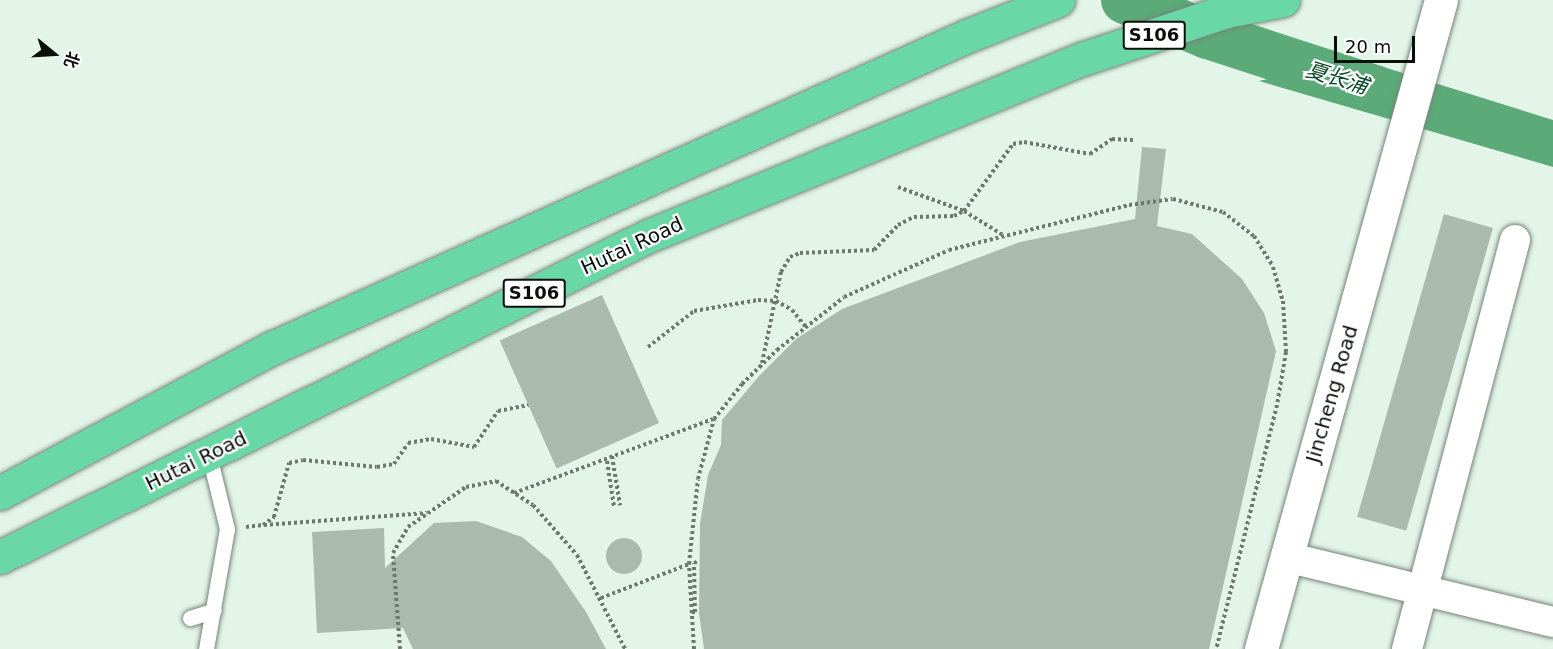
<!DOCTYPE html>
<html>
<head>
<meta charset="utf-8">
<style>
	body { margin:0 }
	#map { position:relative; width:1553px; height:649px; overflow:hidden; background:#e3f4e8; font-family:"DejaVu Sans","Noto Sans SC",sans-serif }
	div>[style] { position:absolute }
	.water>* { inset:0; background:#5baa77 }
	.river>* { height:48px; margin:-24px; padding:0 24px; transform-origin:24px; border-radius:24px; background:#5baa77 }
	.building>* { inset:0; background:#aabaaf; transform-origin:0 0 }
	.round { border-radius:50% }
	.path>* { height:4px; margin-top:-2px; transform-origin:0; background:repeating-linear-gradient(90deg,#6e7870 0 3px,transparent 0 6px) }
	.roads { filter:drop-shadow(0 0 2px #758479) drop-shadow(0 0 2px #758479) }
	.service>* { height:15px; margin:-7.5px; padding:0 7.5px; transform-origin:7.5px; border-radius:7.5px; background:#fff }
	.minor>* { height:30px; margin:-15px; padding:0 15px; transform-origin:15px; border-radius:15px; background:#fff }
	.tertiary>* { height:33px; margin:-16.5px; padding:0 16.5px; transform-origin:16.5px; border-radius:16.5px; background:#fff }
	.primary>* { height:33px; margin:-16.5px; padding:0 16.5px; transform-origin:16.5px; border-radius:16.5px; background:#6ad8a6 }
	span { translate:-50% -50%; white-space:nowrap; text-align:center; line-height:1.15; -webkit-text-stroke:4.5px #fff; paint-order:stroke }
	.shield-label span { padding:2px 4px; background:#fff; border:2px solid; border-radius:4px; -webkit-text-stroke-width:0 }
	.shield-label { font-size:18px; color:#0a0f0b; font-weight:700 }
	.street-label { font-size:20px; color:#0a0f0b }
	.water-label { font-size:21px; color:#094827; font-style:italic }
	.north { position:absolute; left:24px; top:24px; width:60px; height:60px; -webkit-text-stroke:4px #fff; paint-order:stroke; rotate:108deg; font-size:16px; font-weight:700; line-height:24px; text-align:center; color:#0a0f0b }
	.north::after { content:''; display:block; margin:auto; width:21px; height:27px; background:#0a0f0b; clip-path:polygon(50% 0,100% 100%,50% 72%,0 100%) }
	.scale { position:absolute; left:1334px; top:36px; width:81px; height:27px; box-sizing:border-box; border:3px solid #0a0f0b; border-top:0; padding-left:8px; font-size:18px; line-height:21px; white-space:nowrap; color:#0a0f0b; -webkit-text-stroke:4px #fff; paint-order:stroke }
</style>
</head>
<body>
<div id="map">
	<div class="water">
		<div style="clip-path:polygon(1358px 59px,1553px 120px,1553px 167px,1259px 81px)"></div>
	</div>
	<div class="river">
		<div style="left:1125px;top:0;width:90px;rotate:22.9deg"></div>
		<div style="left:1208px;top:35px;width:175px;rotate:18deg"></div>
	</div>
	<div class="building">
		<div style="clip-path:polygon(1142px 147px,1166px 149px,1157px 226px,1192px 234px,1242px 279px,1264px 313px,1276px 351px,1209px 649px,704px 649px,699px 613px,700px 524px,708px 475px,721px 445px,722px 420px,759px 376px,796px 339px,842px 309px,1020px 242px,1135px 219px)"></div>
		<div style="left:1444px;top:214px;width:51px;height:315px;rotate:16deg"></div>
		<div style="left:602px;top:295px;width:140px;height:112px;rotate:66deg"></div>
		<div style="clip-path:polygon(476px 521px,522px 537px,551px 561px,586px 612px,606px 649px,413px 649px,403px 628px,317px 633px,312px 532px,384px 528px,385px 568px,434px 523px)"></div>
		<div class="round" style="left:606px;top:538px;width:36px;height:36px"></div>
	</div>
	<div class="path">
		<div style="left:898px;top:187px;width:70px;rotate:20deg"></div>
		<div style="left:964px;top:211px;width:46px;rotate:31.6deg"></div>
		<div style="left:648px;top:347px;width:58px;rotate:-38deg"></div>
		<div style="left:694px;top:311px;width:65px;rotate:-9.8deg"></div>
		<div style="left:758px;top:300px;width:18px;rotate:3deg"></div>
		<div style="left:776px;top:301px;width:18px;rotate:29deg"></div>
		<div style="left:792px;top:310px;width:22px;rotate:51deg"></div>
		<div style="left:762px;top:363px;width:93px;rotate:-78.2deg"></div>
		<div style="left:781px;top:272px;width:17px;rotate:-59deg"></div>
		<div style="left:790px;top:257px;width:11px;rotate:-22deg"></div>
		<div style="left:800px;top:253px;width:74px;rotate:-2.3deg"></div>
		<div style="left:874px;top:250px;width:35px;rotate:-46deg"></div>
		<div style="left:898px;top:225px;width:18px;rotate:-27deg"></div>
		<div style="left:914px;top:217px;width:40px;rotate:-1.4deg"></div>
		<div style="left:954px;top:216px;width:11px;rotate:-27deg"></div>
		<div style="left:964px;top:211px;width:83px;rotate:-53.8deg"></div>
		<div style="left:1013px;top:144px;width:11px;rotate:-10deg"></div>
		<div style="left:1024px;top:142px;width:67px;rotate:10.3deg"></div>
		<div style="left:1090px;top:154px;width:27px;rotate:-34deg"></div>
		<div style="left:1112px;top:139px;width:21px;rotate:3deg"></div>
		<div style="left:612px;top:456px;width:50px;rotate:80.7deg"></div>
		<div style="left:607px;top:461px;width:47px;rotate:81.3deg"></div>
		<div style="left:514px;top:493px;width:212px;rotate:-20.4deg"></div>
		<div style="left:264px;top:525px;width:163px;rotate:-4.2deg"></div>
		<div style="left:246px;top:527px;width:17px;rotate:-7deg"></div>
		<div style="left:263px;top:525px;width:14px;rotate:-36deg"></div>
		<div style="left:274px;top:517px;width:56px;rotate:-74.5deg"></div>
		<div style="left:289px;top:463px;width:14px;rotate:-12deg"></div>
		<div style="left:303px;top:460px;width:74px;rotate:5.4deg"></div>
		<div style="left:377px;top:467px;width:17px;rotate:-10deg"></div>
		<div style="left:394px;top:464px;width:25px;rotate:-56deg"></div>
		<div style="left:408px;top:443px;width:23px;rotate:-10deg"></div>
		<div style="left:431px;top:439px;width:44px;rotate:10.5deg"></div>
		<div style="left:474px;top:447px;width:43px;rotate:-56.3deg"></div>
		<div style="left:498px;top:411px;width:31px;rotate:-11deg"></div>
		<div style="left:601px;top:598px;width:94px;rotate:-21.1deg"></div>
		<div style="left:692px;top:612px;width:3px"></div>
		<div style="left:695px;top:612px;width:49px;rotate:-91.2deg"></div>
		<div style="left:694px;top:563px;width:5px;rotate:-22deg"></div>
		<div style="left:400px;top:649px;width:96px;rotate:-94.2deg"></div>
		<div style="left:393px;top:553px;width:30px;rotate:-60deg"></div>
		<div style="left:408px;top:527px;width:70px;rotate:-34.6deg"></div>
		<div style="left:466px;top:487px;width:31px;rotate:-11deg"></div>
		<div style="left:496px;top:481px;width:44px;rotate:33deg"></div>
		<div style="left:533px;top:505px;width:67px;rotate:48.7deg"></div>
		<div style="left:577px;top:555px;width:106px;rotate:62.9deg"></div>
		<div style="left:694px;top:649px;width:85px;rotate:-93.4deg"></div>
		<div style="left:689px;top:564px;width:85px;rotate:-84deg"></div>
		<div style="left:698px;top:479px;width:62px;rotate:-75.1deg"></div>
		<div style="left:714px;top:419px;width:45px;rotate:-51.3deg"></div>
		<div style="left:742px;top:384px;width:49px;rotate:-44.2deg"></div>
		<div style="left:777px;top:350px;width:85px;rotate:-38.3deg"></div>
		<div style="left:844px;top:297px;width:115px;rotate:-24.1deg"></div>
		<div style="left:949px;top:250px;width:186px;rotate:-14deg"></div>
		<div style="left:1129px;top:205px;width:44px;rotate:-7.8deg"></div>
		<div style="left:1173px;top:199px;width:52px;rotate:14.6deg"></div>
		<div style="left:1223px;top:212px;width:39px;rotate:38deg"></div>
		<div style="left:1254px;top:236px;width:36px;rotate:58deg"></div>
		<div style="left:1273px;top:267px;width:35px;rotate:74deg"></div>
		<div style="left:1283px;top:301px;width:51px;rotate:86.6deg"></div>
		<div style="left:1286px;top:352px;width:54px;rotate:99.6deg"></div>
		<div style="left:1277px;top:405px;width:252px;rotate:104deg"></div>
	</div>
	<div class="roads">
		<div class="service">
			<div style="left:190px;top:618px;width:25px;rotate:-18deg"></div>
			<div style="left:206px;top:649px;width:122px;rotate:-80.1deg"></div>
			<div style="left:227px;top:529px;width:76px;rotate:-103.7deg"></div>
		</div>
		<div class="minor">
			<div style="left:1286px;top:557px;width:275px;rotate:13.7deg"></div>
			<div style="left:1407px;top:649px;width:423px;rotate:-75.2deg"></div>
		</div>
		<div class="tertiary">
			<div style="left:1261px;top:649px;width:673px;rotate:-74.5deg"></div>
		</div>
		<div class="primary">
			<div style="left:0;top:493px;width:308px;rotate:-28.1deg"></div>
			<div style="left:272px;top:348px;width:762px;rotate:-24.18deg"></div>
			<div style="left:967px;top:36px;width:98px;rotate:-21.6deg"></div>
			<div style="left:0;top:557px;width:723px;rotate:-26.35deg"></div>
			<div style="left:648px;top:236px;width:469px;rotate:-22.2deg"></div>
			<div style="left:1082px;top:59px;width:152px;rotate:-18.4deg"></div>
			<div style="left:1226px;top:11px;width:58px;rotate:-10.9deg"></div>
		</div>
	</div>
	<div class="shield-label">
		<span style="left:1154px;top:35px">S106</span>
		<span style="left:534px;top:293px">S106</span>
	</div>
	<div class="street-label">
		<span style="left:632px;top:246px;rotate:-25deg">Hutai Road</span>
		<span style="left:1332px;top:394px;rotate:-74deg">Jincheng Road</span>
		<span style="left:196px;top:461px;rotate:-26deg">Hutai Road</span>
	</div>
	<div class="water-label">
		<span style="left:1337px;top:78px;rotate:17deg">夏长浦</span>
	</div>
	<div class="north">北</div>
	<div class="scale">20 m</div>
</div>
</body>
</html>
